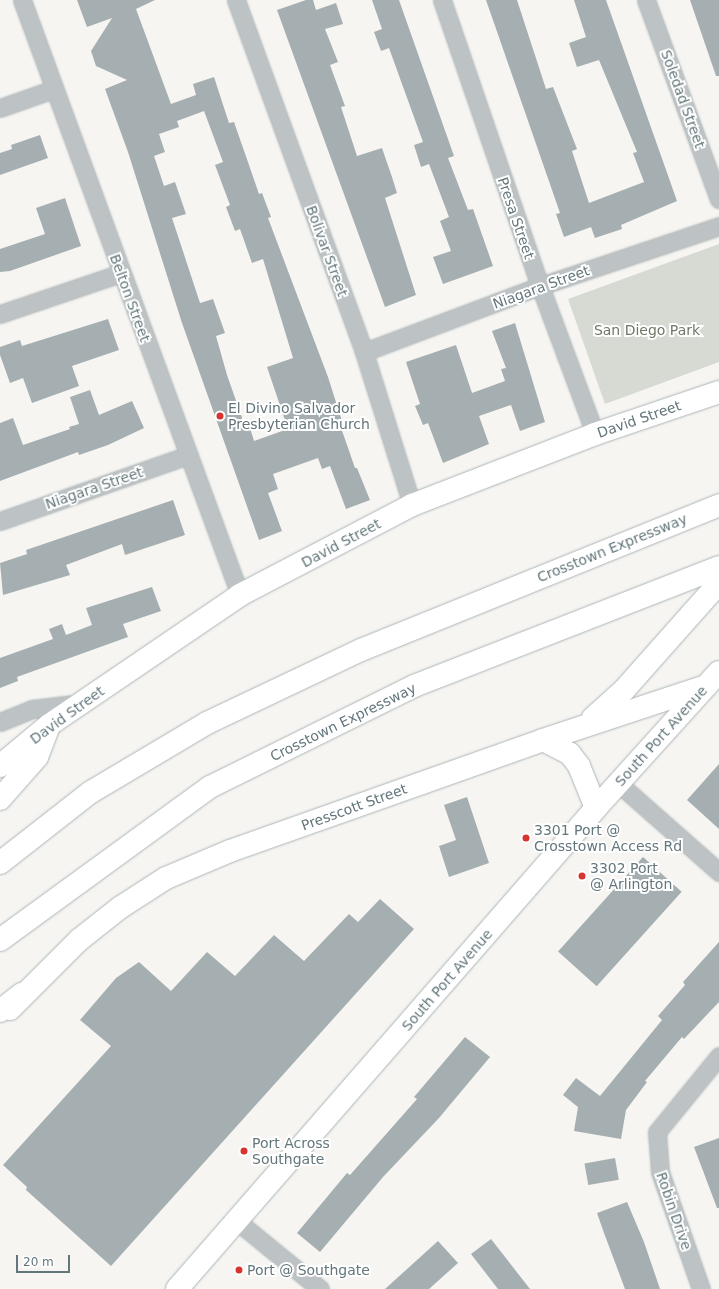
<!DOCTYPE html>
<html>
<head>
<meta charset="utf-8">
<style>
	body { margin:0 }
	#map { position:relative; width:719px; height:1289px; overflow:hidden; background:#f6f5f2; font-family:"DejaVu Sans",sans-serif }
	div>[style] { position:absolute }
	.green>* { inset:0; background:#d7dad2 }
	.building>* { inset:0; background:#a5afb1; transform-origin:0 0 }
	.roads { filter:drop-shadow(0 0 1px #adb5b7) drop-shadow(0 0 1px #adb5b7) }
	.minor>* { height:17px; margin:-8.5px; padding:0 8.5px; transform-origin:8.5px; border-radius:8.5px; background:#bdc2c4 }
	.secondary>* { height:22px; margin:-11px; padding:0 11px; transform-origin:11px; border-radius:11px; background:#fff }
	.motorway>* { height:22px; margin:-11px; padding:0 11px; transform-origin:11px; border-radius:11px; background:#fff }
	.dots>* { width:11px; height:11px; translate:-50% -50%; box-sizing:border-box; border:2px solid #fff; border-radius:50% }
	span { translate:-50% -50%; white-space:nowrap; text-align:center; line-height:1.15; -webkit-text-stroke:4px #fff; paint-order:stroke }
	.street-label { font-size:14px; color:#63767b }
	.park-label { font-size:14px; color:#6d7965 }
	.poi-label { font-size:14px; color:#63767b }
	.left { translate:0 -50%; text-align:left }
	.scale { position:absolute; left:16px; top:1255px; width:54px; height:18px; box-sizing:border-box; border:2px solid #63767b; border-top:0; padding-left:5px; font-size:12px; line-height:14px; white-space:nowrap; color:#63767b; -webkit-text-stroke:3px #fff; paint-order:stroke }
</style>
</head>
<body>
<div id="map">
	<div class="green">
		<div style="clip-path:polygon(719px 244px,719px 362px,605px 404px,568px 299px)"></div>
	</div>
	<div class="building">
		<div style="clip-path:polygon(evenodd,77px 0,155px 0,136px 9px,171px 104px,196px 95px,193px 84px,214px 77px,229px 123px,234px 122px,259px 194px,262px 193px,271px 217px,268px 218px,328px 377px,342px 421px,339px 422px,355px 468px,357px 468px,370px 500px,346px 509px,330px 466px,322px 469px,318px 458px,273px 474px,278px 489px,268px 493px,282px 531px,259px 540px,182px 323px,128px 152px,105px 89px,127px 80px,96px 66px,91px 51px,112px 18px,87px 27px,77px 0,204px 111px,223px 162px,215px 165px,230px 205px,226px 207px,235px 231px,240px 229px,252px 263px,263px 259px,293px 358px,267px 367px,288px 429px,254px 441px,250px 428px,246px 429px,227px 375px,216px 336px,225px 333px,213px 299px,200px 303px,172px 218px,186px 214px,175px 182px,164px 186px,154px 156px,165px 152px,159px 134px,179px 127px,177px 121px,204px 111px)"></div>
		<div style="clip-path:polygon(306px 0,313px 0,316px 10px,336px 3px,343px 24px,325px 29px,338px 62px,330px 65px,345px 106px,341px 107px,357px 156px,382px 148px,392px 177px,397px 193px,385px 198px,416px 295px,385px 307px,277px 10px)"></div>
		<div style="clip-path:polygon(372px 0,399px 0,454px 156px,448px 158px,468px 210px,473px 209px,493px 266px,443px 284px,433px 257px,451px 251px,440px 221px,449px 217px,429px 164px,421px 167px,414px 145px,423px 142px,389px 48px,381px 51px,374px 32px,382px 29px)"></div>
		<div style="clip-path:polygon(486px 0,517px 0,546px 89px,553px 87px,577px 149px,572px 151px,589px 203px,644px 182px,633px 153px,637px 152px,599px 60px,577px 67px,569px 43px,586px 37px,574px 0,606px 0,677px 201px,621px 225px,622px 229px,595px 238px,591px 227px,564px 237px,556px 214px,560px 213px)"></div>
		<div style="clip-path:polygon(690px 0,719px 0,719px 76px,716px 76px)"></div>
		<div style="clip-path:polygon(40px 135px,48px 158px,0 175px,0 153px,12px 149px,11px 145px)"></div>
		<div style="clip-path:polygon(65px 198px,81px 246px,10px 271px,0 272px,0 249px,45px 234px,36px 208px)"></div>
		<div style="clip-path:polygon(108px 319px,119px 350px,72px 366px,79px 386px,32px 403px,23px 378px,10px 383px,0 355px,0 347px,20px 340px,22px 346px)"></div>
		<div style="clip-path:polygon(515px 323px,545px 422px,520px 431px,511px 405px,479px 416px,489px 444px,443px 463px,428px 423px,423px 425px,415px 406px,420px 404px,406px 362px,456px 345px,472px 393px,505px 381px,501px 369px,506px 368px,492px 331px)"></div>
		<div style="clip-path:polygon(90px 390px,99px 415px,132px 401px,144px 428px,108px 445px,79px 455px,78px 452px,0 481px,0 423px,13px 418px,23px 445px,70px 429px,69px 427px,79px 424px,70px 397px)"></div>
		<div style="clip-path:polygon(173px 500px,185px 535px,125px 555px,122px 544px,66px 565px,70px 575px,3px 595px,0 563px,27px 554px,26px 550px)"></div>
		<div style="clip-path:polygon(152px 587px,161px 611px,123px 624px,128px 637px,17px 677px,18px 681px,0 688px,0 658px,53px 639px,49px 629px,62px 624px,66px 635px,92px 625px,86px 608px)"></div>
		<div style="clip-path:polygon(719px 764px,719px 829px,687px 800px)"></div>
		<div style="clip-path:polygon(467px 797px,489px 863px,449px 877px,439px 846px,456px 840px,444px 805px)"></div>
		<div style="left:643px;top:857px;width:52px;height:127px;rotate:42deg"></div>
		<div style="clip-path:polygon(380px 899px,414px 929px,111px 1266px,26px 1190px,27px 1187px,3px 1165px,111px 1046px,80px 1020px,116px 978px,139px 962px,171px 991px,207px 952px,235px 976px,274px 935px,304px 961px,349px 914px,358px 922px)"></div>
		<div style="clip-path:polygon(719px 942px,719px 1002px,684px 1039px,682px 1037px,645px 1081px,647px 1082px,626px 1110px,621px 1139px,574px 1131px,578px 1107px,563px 1095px,576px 1078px,600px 1096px,662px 1020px,658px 1016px,685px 985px,683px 982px)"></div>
		<div style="clip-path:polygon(465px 1037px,490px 1057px,439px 1118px,383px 1177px,320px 1252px,297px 1233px,347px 1173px,350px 1175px,417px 1099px,414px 1097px)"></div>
		<div style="clip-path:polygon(719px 1138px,719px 1208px,717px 1208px,694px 1147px)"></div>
		<div style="left:615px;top:1158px;width:22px;height:31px;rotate:80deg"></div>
		<div style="clip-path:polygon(627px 1202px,644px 1242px,660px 1289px,625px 1289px,604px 1233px,597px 1213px)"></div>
		<div style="clip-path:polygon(491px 1239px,530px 1289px,498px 1289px,471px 1254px)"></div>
		<div style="clip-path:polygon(438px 1241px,458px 1263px,429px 1289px,385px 1289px)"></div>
	</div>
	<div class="roads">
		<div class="minor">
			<div style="left:22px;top:0;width:634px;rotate:69.88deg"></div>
			<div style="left:236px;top:0;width:375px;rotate:70deg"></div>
			<div style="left:364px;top:352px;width:160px;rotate:72.6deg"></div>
			<div style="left:442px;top:0;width:302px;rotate:71.1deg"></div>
			<div style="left:540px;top:286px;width:158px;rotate:69.6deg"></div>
			<div style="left:646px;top:0;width:212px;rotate:69.9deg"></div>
			<div style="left:0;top:108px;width:57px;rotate:-19.4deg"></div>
			<div style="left:0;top:314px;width:128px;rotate:-18.7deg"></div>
			<div style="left:364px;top:352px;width:188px;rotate:-20.6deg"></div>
			<div style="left:540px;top:286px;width:189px;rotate:-18.5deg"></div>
			<div style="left:0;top:521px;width:199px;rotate:-19.3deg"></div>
			<div style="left:0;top:722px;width:35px;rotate:-22deg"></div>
			<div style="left:32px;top:709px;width:48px;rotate:-7.1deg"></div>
			<div style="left:618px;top:783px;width:135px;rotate:41.4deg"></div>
			<div style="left:237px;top:1221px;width:107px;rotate:39.3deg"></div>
			<div style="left:701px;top:1289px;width:124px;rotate:-109.3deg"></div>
			<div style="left:660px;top:1172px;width:40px;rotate:-94.3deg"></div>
			<div style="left:657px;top:1132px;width:98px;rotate:-50.8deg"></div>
		</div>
		<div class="secondary">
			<div style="left:593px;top:718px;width:42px;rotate:-42.1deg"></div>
			<div style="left:624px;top:690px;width:143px;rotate:-48.4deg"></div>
			<div style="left:543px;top:740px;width:30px;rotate:27deg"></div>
			<div style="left:570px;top:754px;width:15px;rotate:53deg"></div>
			<div style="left:579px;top:766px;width:45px;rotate:68deg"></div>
			<div style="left:0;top:766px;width:64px;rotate:-39.9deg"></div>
			<div style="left:49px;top:725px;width:231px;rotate:-34.2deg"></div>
			<div style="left:240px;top:595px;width:194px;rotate:-27.6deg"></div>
			<div style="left:412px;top:505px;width:196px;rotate:-21.2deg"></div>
			<div style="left:595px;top:434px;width:131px;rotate:-18.7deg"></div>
			<div style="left:10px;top:1009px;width:98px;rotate:-45deg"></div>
			<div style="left:79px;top:940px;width:53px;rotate:-38.2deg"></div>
			<div style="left:121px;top:907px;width:54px;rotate:-32.8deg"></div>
			<div style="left:166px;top:878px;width:69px;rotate:-22.9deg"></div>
			<div style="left:230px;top:851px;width:332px;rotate:-19.5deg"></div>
			<div style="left:543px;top:740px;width:172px;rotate:-18.3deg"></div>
			<div style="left:177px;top:1289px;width:638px;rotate:-48.94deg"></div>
			<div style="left:596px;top:808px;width:183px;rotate:-47.9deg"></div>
		</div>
		<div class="motorway">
			<div style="left:0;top:799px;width:56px;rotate:-48.6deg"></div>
			<div style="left:37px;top:757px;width:34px;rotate:-69deg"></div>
			<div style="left:0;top:863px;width:115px;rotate:-38deg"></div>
			<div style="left:91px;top:792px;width:135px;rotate:-30.7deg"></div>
			<div style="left:207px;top:723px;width:170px;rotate:-25.4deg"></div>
			<div style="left:361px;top:650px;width:386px;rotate:-22deg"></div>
			<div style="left:0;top:940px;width:260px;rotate:-36.1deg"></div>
			<div style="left:210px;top:787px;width:228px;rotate:-26.3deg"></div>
			<div style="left:414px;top:686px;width:327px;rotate:-21.3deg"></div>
			<div style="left:0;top:1011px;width:28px;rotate:-38deg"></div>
		</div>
	</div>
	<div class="dots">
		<div style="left:220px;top:416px;background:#d73331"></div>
		<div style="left:526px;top:838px;background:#d73331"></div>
		<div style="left:582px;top:876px;background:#d73331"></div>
		<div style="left:244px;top:1151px;background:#d73331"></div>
		<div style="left:239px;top:1270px;background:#d73331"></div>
	</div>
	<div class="street-label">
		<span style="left:683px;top:99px;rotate:70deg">Soledad Street</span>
		<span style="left:516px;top:218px;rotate:71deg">Presa Street</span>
		<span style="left:327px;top:251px;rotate:70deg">Bolivar Street</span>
		<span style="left:541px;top:287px;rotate:-20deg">Niagara Street</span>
		<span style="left:130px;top:298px;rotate:70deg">Belton Street</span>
		<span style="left:639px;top:419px;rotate:-19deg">David Street</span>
		<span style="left:94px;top:488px;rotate:-19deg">Niagara Street</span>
		<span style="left:341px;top:543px;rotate:-28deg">David Street</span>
		<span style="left:612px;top:548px;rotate:-22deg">Crosstown Expressway</span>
		<span style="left:67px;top:715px;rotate:-36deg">David Street</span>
		<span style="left:343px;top:722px;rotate:-26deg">Crosstown Expressway</span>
		<span style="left:661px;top:736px;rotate:-48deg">South Port Avenue</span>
		<span style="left:354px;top:807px;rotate:-20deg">Presscott Street</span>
		<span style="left:447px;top:980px;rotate:-49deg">South Port Avenue</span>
		<span style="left:674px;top:1211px;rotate:71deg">Robin Drive</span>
	</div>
	<div class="park-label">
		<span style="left:647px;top:330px">San Diego Park</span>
	</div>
	<div class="poi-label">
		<span class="left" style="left:228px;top:416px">El Divino Salvador<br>Presbyterian Church</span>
		<span class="left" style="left:534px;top:838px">3301 Port @<br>Crosstown Access Rd</span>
		<span class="left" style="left:590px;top:876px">3302 Port<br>@ Arlington</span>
		<span class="left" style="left:252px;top:1151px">Port Across<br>Southgate</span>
		<span class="left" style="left:247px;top:1270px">Port @ Southgate</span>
	</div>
	<div class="scale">20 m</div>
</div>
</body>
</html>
